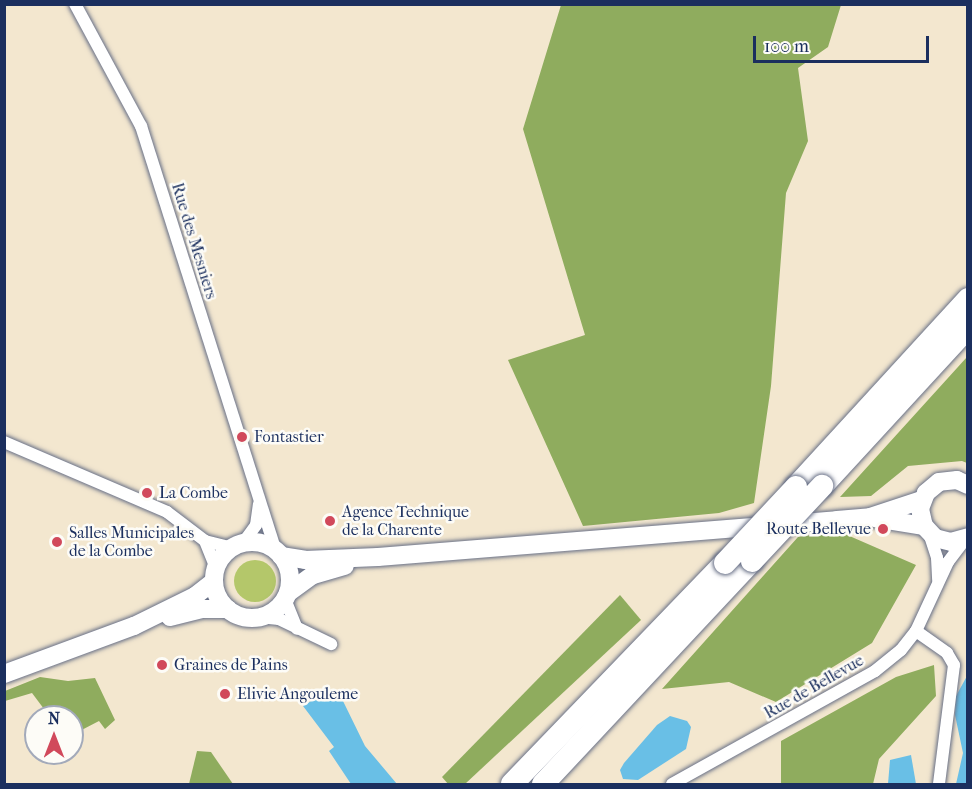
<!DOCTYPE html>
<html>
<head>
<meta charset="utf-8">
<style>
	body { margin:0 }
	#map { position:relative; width:972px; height:789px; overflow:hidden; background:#f3e7cf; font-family:"IM FELL French Canon",serif }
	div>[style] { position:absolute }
	.green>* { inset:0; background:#b4c76a }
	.round { border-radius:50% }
	.forest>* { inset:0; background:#8fac5e }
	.water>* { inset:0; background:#69bfe6 }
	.roads { filter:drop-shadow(0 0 2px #676f86) drop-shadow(0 0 2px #676f86) }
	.street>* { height:12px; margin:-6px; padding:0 6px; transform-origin:6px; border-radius:6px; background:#fff }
	.secondary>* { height:18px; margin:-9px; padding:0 9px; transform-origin:9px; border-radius:9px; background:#fff }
	.secondary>.ring { margin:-9px; padding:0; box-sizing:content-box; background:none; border:18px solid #fff; border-radius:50% }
	.highway>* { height:22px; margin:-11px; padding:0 11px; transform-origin:11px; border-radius:11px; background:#fff }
	.bridges { filter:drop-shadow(0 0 2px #676f86) drop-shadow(0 0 2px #676f86) }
	.highway-bridge>* { height:22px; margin:-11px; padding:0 11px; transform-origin:11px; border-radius:11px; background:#fff }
	.dots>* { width:16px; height:16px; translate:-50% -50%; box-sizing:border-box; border:3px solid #fdfcf7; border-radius:50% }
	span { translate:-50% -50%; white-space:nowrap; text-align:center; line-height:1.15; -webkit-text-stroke:5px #fdfcf7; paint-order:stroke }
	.street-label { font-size:16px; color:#1b2f5e }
	.poi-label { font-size:16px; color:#1b2f5e }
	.left { translate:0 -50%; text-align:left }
	.right { translate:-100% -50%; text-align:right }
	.frame { position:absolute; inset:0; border:6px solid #1b2f5e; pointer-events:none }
	.north { position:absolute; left:24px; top:705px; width:60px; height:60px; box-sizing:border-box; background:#fdfcf7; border:2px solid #a3aaba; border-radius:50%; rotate:0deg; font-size:16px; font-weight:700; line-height:24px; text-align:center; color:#1b2f5e }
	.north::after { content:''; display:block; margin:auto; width:21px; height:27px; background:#d1495b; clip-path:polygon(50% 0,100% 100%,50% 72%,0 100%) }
	.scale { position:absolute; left:753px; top:36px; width:176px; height:27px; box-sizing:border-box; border:3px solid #1b2f5e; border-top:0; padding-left:8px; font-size:18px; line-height:21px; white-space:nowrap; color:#1b2f5e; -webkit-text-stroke:4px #fdfcf7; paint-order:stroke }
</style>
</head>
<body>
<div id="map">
	<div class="green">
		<div class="round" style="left:234px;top:560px;width:42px;height:42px"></div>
	</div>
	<div class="forest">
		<div style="clip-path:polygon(561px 5px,841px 5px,828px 47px,798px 68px,808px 141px,786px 193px,771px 386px,754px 503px,719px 513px,583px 526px,508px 360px,585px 335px,523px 129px)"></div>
		<div style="clip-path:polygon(967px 357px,967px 463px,962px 461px,908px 466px,871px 496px,840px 497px)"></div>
		<div style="clip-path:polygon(838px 531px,916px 565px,872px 643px,776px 702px,729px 682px,662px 689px,798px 537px)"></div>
		<div style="clip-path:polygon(620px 595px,641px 620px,465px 784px,448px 784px,442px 777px)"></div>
		<div style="clip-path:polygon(934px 665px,936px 696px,879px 759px,873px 784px,781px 784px,781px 741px,896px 677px)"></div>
		<div style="clip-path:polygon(40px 677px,68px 681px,95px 678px,115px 720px,105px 729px,99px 721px,72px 735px,72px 717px,50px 717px,32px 693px,5px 701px,5px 691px)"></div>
		<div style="clip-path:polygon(197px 751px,211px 752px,233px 784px,189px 784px)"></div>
	</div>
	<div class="water">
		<div style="clip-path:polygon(967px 676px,967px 784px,956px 784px,963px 753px,955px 715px,956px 696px)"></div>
		<div style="clip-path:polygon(326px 692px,343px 701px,365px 746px,397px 784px,351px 784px,329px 751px,334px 747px,303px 706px)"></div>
		<div style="clip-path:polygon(670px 716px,687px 721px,691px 727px,686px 749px,638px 780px,623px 779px,620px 770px,624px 763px,657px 725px)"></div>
		<div style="clip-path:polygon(911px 755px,916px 784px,888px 784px,890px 760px)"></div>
	</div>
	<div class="roads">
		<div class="street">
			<div style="left:75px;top:4px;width:139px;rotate:61.6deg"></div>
			<div style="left:141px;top:126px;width:446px;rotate:72.4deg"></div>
			<div style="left:4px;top:442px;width:177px;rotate:23.2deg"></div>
			<div style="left:167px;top:512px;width:48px;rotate:37.3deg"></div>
			<div style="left:205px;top:541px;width:29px;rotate:14deg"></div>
			<div style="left:929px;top:533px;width:26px;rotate:72deg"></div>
			<div style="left:937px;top:558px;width:22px;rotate:87deg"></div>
			<div style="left:205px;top:541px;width:29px;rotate:68deg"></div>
			<div style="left:243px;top:543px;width:22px;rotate:-54deg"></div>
			<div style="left:256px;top:525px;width:21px;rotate:-82deg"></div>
			<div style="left:285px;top:599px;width:32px;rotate:68deg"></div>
			<div style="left:259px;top:617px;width:20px;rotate:6deg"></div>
			<div style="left:279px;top:619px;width:58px;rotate:25.7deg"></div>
			<div style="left:916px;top:631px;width:38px;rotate:35deg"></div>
			<div style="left:947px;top:653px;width:14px;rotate:60deg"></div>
			<div style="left:954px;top:665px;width:120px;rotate:97.2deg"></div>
			<div style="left:672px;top:784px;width:232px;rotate:-29.1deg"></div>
			<div style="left:875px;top:671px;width:33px;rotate:-39deg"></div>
			<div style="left:901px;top:650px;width:24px;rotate:-52deg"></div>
			<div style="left:916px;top:631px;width:76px;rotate:-65.1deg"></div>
			<div style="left:948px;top:562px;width:30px;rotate:-53deg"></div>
		</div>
		<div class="secondary">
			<div style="left:968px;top:485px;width:12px;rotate:-156deg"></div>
			<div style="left:957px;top:480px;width:18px;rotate:174deg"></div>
			<div style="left:939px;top:482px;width:17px;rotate:140deg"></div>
			<div style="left:926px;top:493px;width:17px;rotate:111deg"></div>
			<div style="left:920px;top:509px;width:17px;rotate:77deg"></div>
			<div style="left:924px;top:526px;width:16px;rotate:47deg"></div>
			<div style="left:935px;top:538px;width:16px;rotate:14deg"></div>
			<div style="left:951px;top:542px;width:18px;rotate:-16deg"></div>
			<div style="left:875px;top:518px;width:50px;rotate:9.3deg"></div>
			<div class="ring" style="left:214px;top:542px;width:58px;height:58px"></div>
			<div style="left:281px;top:556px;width:24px;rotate:9deg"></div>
			<div style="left:305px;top:560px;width:73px;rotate:-2.4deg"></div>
			<div style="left:378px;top:557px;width:460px;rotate:-4.6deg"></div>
			<div style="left:837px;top:520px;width:33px;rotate:-5deg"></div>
			<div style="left:870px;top:517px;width:55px;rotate:-18.1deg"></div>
			<div style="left:288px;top:593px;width:31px;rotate:-36deg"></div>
			<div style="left:313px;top:575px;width:33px;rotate:-16deg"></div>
			<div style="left:170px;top:617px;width:33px;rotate:-14deg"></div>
			<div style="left:202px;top:609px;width:26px"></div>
			<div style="left:4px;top:674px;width:139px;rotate:-20.3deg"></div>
			<div style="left:134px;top:626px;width:68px;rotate:-26.2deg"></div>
			<div style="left:195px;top:596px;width:24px;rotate:-38deg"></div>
		</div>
		<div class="highway">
			<div style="left:822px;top:486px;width:216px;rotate:-47.4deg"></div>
			<div style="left:796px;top:487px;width:255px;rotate:-47.5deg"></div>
			<div style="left:512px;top:784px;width:307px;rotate:-46.1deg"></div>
			<div style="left:543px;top:784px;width:306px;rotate:-46.9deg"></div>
		</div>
	</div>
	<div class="bridges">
		<div class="highway-bridge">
			<div style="left:752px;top:561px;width:103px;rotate:-47deg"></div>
			<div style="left:725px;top:563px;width:104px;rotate:-46.9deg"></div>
		</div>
	</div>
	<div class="dots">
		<div style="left:242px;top:437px;background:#d1495b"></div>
		<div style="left:147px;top:493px;background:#d1495b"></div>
		<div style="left:330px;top:521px;background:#d1495b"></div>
		<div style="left:883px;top:529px;background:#d1495b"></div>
		<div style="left:57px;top:542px;background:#d1495b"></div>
		<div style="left:162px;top:665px;background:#d1495b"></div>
		<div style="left:225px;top:694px;background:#d1495b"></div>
	</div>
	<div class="street-label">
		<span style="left:194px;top:241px;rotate:73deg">Rue des Mesniers</span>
		<span style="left:814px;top:687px;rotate:-30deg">Rue de Bellevue</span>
	</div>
	<div class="poi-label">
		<span class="left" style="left:254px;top:437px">Fontastier</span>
		<span class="left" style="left:159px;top:493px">La Combe</span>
		<span class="left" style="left:342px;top:521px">Agence Technique<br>de la Charente</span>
		<span class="right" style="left:871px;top:529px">Route Bellevue</span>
		<span class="left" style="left:69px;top:542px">Salles Municipales<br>de la Combe</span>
		<span class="left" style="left:174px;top:665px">Graines de Pains</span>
		<span class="left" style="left:237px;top:694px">Elivie Angouleme</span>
	</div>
	<div class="frame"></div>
	<div class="north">N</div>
	<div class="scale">100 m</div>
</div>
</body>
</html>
